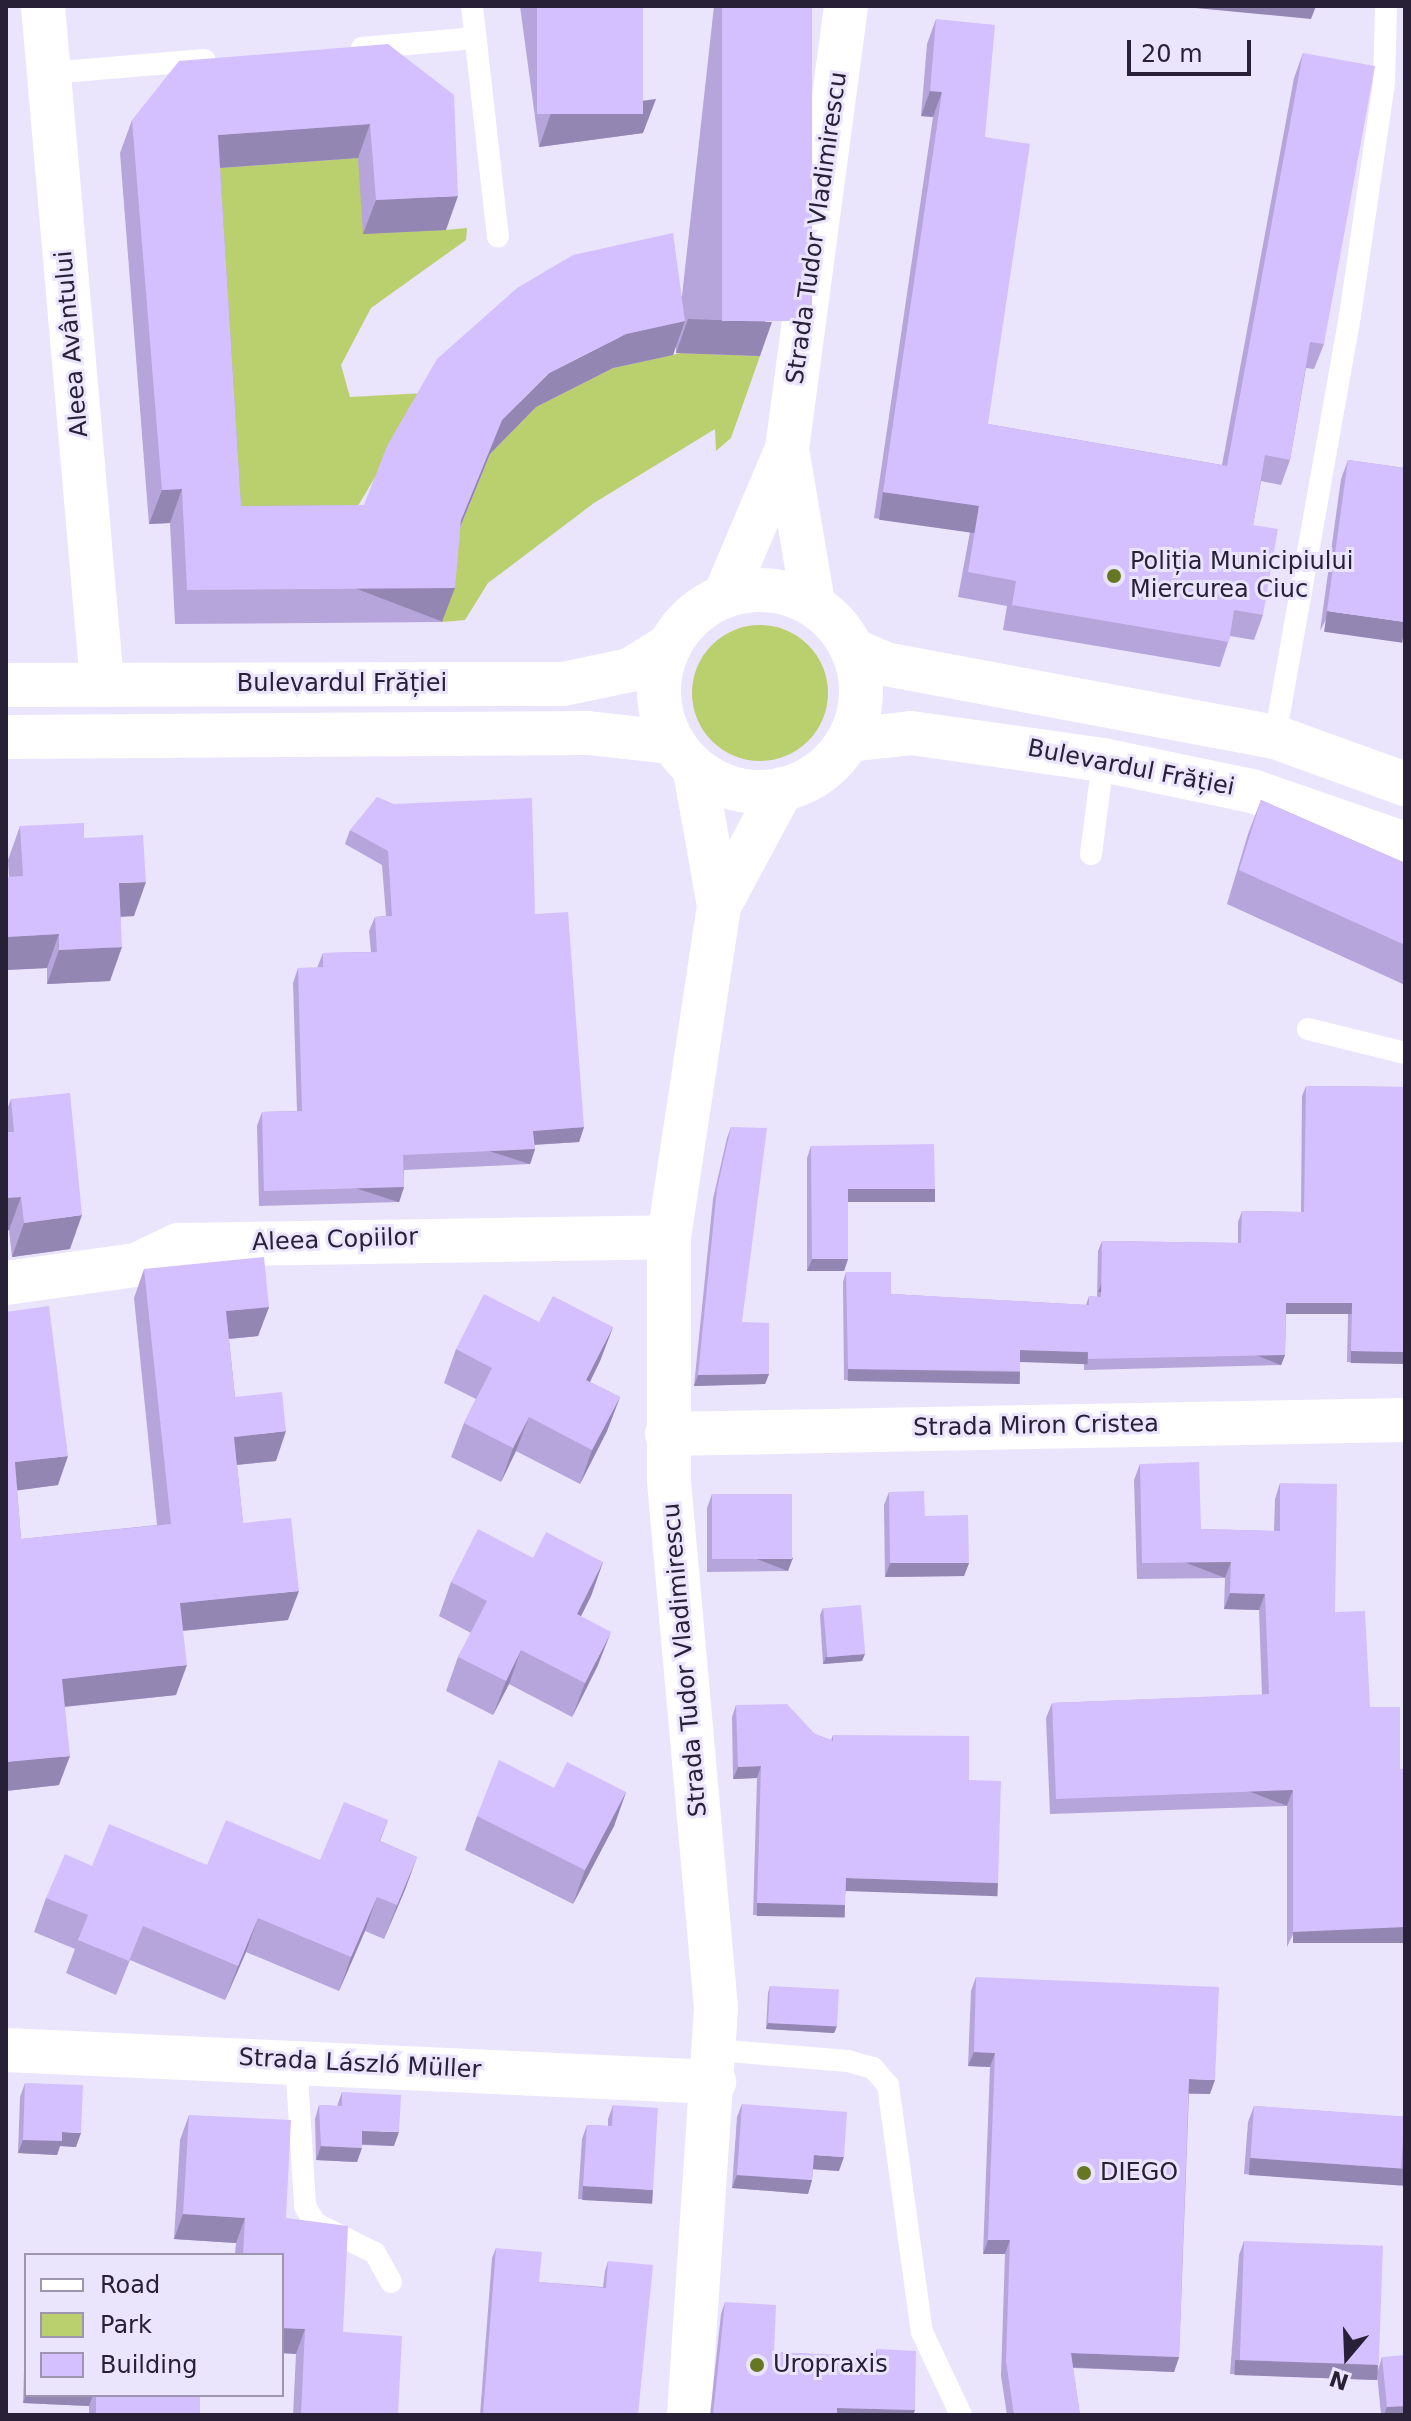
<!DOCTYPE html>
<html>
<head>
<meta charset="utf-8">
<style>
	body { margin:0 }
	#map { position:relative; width:1411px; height:2421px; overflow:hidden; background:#ebe4fd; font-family:"DejaVu Sans",sans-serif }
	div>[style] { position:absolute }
	.green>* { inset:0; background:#bacf6e }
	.round { border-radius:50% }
	.service>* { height:22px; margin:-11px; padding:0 11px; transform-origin:11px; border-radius:11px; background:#fff }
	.minor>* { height:44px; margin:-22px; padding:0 22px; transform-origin:22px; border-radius:22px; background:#fff }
	.tertiary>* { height:44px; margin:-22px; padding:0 22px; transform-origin:22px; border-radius:22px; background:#fff }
	.secondary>* { height:44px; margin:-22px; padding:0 22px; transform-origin:22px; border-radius:22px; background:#fff }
	.secondary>.ring { margin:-22px; padding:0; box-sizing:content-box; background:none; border:44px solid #fff; border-radius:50% }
	.wall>* { inset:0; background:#b6a5da }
	.shaded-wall>* { inset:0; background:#9486b2; transform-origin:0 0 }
	.building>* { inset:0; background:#d4c0fe; transform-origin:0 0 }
	.dots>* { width:22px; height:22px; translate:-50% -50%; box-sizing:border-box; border:4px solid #ebe4fd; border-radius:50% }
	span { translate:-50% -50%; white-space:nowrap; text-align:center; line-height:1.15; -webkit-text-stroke:6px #ebe4fd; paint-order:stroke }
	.street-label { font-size:24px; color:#282037 }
	.poi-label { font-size:24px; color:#282037 }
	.left { translate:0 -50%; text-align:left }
	.frame { position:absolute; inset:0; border:8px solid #282037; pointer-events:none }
	.legend { position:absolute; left:24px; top:2253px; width:260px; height:144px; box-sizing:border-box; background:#ebe4fd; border:2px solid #9d96ae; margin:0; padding:10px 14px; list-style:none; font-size:24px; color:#282037 }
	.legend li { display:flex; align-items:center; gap:16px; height:40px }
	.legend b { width:40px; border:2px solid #9d96ae }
	.north { position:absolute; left:1307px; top:2317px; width:80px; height:80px; -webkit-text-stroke:6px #ebe4fd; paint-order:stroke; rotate:199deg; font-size:22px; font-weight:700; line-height:32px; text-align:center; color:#282037 }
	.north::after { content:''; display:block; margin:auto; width:28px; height:36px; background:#282037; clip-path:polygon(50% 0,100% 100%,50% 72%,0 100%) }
	.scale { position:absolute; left:1127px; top:40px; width:124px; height:36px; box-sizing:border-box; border:4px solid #282037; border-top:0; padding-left:10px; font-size:24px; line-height:28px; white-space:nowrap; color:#282037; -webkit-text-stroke:6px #ebe4fd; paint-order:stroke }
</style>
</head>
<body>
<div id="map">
	<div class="green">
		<div style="clip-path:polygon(358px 158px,446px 230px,467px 228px,466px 240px,371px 308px,341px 365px,350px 397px,425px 393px,349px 521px,238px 522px,205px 169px)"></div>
		<div style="clip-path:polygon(681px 353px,760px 356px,731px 438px,716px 451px,715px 429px,594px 503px,488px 583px,465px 620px,442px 622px,449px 554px,490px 454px,536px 407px,613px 368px)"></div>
		<div class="round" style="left:692px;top:625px;width:136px;height:136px"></div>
	</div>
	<div class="service">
		<div style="left:472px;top:6px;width:232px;rotate:83.6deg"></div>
		<div style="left:362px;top:48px;width:114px;rotate:-5deg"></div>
		<div style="left:49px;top:73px;width:156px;rotate:-4.8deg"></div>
		<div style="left:1275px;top:737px;width:428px;rotate:-79.9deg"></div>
		<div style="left:1350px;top:316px;width:235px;rotate:-81.7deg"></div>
		<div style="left:1384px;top:83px;width:77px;rotate:-88.5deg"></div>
		<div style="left:1091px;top:854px;width:95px;rotate:-82.7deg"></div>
		<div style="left:1308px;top:1029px;width:100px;rotate:13.9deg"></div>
		<div style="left:716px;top:2050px;width:132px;rotate:4.8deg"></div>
		<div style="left:848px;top:2061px;width:26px;rotate:16deg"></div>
		<div style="left:873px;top:2068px;width:23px;rotate:49deg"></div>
		<div style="left:888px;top:2085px;width:249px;rotate:82.2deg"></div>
		<div style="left:922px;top:2332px;width:92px;rotate:64.8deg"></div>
		<div style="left:296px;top:2061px;width:145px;rotate:86.4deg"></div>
		<div style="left:305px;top:2206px;width:20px;rotate:60deg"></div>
		<div style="left:315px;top:2223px;width:67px;rotate:26.6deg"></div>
		<div style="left:375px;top:2253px;width:33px;rotate:61deg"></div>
	</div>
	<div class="minor">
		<div style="left:43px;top:6px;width:680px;rotate:85.02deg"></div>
		<div style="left:695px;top:771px;width:137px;rotate:79.9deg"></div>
		<div style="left:6px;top:1283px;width:131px;rotate:-7.9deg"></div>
		<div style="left:136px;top:1265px;width:47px;rotate:-25.5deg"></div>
		<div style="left:178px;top:1245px;width:491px;rotate:-0.9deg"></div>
		<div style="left:667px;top:1434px;width:738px;rotate:-1.09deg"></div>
		<div style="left:6px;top:2050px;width:709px;rotate:2.59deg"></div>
		<div style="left:689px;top:2415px;width:408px;rotate:-86.2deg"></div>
		<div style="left:716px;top:2008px;width:529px;rotate:-95.1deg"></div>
		<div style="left:669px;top:1481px;width:244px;rotate:-90deg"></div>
		<div style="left:669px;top:1237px;width:335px;rotate:-81.4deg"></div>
		<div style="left:719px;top:906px;width:133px;rotate:-61.7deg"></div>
	</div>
	<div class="tertiary">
		<div style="left:788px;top:455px;width:150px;rotate:80.4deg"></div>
		<div style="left:725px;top:595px;width:159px;rotate:-67deg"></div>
		<div style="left:787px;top:449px;width:447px;rotate:-82.4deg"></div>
	</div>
	<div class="secondary">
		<div class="ring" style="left:659px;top:590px;width:158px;height:158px"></div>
		<div style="left:855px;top:651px;width:33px;rotate:23deg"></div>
		<div style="left:885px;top:664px;width:397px;rotate:10.6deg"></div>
		<div style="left:1275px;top:737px;width:138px;rotate:19.9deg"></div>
		<div style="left:6px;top:685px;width:557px;rotate:-0.1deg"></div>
		<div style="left:563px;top:684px;width:68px;rotate:-11.8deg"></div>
		<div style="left:630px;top:670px;width:47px;rotate:-32deg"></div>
		<div style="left:6px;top:737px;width:582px;rotate:-0.39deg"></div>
		<div style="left:588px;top:733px;width:82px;rotate:6.3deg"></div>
		<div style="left:849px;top:740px;width:62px;rotate:-6.4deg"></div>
		<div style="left:911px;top:733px;width:194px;rotate:8deg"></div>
		<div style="left:1103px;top:760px;width:152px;rotate:11.8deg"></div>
		<div style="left:1252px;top:791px;width:162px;rotate:19.1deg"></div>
	</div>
	<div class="wall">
		<div style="clip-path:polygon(520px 6px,643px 6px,643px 133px,539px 147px)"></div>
		<div style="clip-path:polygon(714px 6px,812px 6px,760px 356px,676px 353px,676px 345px,673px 355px,613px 368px,536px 407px,490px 454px,461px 525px,442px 622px,175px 624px,170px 523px,149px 524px,120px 153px,132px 120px,388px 44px,446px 230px,363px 234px,358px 158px,220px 168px,241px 506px,364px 505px,682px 296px)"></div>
		<div style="clip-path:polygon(936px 19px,985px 137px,988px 424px,1222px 465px,1294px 78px,1303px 53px,1324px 344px,1314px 369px,1306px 368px,1290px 460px,1281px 485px,1261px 481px,1253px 525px,1263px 615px,1254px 640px,1230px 636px,1220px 667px,1003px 630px,1007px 606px,958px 597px,970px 532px,874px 518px,933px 117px,921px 116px,927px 44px)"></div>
		<div style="clip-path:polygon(1348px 460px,1405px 468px,1320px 631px,1341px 479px)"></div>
		<div style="clip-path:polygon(1261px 800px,1405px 863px,1405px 985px,1227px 904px,1248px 834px)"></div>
		<div style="clip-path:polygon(20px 826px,84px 838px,134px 916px,121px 917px,110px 981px,47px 984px,47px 968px,6px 970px,6px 877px,9px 877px,8px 860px)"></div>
		<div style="clip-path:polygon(350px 830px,535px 914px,584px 1127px,579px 1142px,535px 1145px,535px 1149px,530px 1164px,404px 1170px,404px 1187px,399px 1202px,259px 1206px,257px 1126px,262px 1112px,297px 1111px,293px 983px,298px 968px,317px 968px,323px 953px,371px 952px,369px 931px,375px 917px,386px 916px,382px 865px,345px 844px)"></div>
		<div style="clip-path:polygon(1306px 1086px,1405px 1087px,1405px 1363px,1347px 1362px,1348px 1313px,1286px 1313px,1285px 1355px,1281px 1365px,1084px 1370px,1084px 1363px,1020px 1361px,1020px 1371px,1016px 1382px,844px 1380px,843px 1282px,846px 1272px,891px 1294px,1086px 1305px,1089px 1296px,1097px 1297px,1098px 1251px,1102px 1241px,1238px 1243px,1238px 1222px,1242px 1211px,1301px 1212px,1302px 1096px)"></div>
		<div style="clip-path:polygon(11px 1099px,70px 1249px,12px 1257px,9px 1230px,6px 1231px,6px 1112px)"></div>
		<div style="clip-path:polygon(731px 1127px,742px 1322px,769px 1374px,765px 1384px,694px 1386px,713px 1199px,727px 1138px)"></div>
		<div style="clip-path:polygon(811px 1146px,935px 1189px,931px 1201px,848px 1201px,848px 1259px,844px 1271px,807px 1271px,807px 1158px)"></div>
		<div style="clip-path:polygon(144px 1269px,269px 1307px,258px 1336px,229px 1339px,235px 1397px,276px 1461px,237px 1465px,243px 1523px,288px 1620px,183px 1631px,176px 1695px,65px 1707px,59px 1785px,6px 1791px,6px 1312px,58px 1485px,17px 1490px,21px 1539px,157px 1525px,134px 1298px)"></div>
		<div style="clip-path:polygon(539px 1322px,613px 1327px,600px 1361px,590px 1382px,620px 1397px,607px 1431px,580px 1484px,516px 1451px,501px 1482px,451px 1457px,464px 1423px,476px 1399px,444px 1383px,456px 1349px)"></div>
		<div style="clip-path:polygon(1140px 1464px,1201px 1529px,1274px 1531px,1275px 1499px,1280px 1483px,1335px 1612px,1370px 1707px,1400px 1707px,1287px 1947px,1287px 1806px,1050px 1814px,1046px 1718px,1052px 1703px,1262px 1695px,1259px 1610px,1224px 1609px,1225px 1578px,1137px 1579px,1134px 1480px)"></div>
		<div style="clip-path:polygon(889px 1492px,925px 1516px,969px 1563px,964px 1576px,885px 1577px,884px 1505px)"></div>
		<div style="clip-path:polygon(712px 1494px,788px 1571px,707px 1572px,707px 1508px)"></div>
		<div style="clip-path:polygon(533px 1558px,603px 1562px,591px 1596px,581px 1616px,598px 1665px,572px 1717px,509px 1684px,493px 1715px,446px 1691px,458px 1657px,471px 1633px,439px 1616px,451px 1582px)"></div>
		<div style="clip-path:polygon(823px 1608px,862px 1661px,823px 1664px,820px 1615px)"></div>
		<div style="clip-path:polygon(736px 1705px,831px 1740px,833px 1735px,969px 1780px,998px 1883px,994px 1895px,846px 1890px,841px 1917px,753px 1915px,757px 1778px,733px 1779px,732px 1717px)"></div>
		<div style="clip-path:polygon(554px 1788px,626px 1792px,614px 1826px,573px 1904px,465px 1850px,477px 1816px)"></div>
		<div style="clip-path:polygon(388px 1820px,380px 1841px,417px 1857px,384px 1939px,365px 1931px,339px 1991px,246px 1952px,225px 2000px,130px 1960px,116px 1995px,66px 1973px,75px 1949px,34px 1932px,46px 1898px,92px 1866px,207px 1865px,320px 1860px)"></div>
		<div style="clip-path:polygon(976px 1977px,1210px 2094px,1189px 2094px,1179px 2357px,1174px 2372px,1073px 2368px,1080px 2415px,1007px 2415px,1001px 2376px,1005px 2254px,983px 2254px,990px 2067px,968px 2066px,971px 1991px)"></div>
		<div style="clip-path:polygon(770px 1986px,837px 2026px,834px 2033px,766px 2029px,768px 1993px)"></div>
		<div style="clip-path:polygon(25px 2083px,76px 2147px,60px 2146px,57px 2155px,18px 2153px,20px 2097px)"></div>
		<div style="clip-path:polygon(342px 2092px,394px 2146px,362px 2145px,357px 2162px,316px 2160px,315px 2119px,319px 2105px,337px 2106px)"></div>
		<div style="clip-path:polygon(742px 2104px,839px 2171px,813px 2169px,812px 2180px,808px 2194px,732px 2188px,737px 2117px)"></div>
		<div style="clip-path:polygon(613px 2105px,648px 2203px,578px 2199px,582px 2139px,587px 2125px,608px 2126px,608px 2119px)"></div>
		<div style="clip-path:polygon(1254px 2106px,1405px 2117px,1405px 2185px,1244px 2174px,1248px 2122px)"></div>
		<div style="clip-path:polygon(189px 2115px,286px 2218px,343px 2332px,398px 2415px,293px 2415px,296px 2354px,282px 2353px,282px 2255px,235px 2255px,236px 2243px,174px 2239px,180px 2140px)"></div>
		<div style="clip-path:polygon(1244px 2241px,1378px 2366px,1374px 2380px,1230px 2374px,1239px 2255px)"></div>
		<div style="clip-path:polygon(496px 2248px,539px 2282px,603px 2287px,605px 2271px,608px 2261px,638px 2415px,480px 2415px,492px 2258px)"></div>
		<div style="clip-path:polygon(725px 2302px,774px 2352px,874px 2357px,877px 2349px,915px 2410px,913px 2415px,710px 2415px,721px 2314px)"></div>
		<div style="clip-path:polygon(26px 2308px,26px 2395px,200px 2395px,200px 2415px,89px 2415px,89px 2406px,23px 2403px)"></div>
		<div style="clip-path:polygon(1382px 2357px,1405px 2415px,1381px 2415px,1377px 2373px)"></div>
	</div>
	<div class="shaded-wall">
		<div style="clip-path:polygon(1174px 6px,1316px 6px,1311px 19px)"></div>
		<div style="clip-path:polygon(930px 91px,942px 92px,933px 117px,921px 116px)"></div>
		<div style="clip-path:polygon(656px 99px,643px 133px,539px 147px,551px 113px)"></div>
		<div style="clip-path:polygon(370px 124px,358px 158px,205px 169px,218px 135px)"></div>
		<div style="clip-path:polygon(458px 196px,446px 230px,363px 234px,376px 200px)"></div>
		<div style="clip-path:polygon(688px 319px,772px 322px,760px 356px,676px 353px)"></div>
		<div style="clip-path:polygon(685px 321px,673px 355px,613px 368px,536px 407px,490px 454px,449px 554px,461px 520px,502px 420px,549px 373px,626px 334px)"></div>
		<div style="clip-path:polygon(182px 489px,170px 523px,149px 524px,162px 490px)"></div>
		<div style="left:883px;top:492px;width:97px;height:28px;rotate:8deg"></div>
		<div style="left:455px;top:588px;width:36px;height:268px;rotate:111deg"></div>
		<div style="left:1327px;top:611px;width:79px;height:21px;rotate:8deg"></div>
		<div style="clip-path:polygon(146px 882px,134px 916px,107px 917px,119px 883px)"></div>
		<div style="clip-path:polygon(59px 934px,47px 968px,6px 970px,6px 937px)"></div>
		<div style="clip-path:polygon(122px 947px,110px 981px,47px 984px,59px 950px)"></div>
		<div style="clip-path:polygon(584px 1127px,579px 1142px,528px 1145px,533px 1131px)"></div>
		<div style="left:535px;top:1149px;width:16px;height:132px;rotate:108deg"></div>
		<div style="left:404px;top:1187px;width:16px;height:140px;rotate:108deg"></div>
		<div style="left:848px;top:1189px;width:87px;height:13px"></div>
		<div style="clip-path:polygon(21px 1197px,9px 1230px,6px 1231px,6px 1198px)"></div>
		<div style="clip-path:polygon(82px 1215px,70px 1249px,12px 1257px,24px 1223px)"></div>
		<div style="clip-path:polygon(812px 1259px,848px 1259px,844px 1271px,807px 1271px)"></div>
		<div style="left:1286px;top:1303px;width:66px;height:11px"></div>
		<div style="clip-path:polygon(269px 1307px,258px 1336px,215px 1340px,226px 1311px)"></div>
		<div style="clip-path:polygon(613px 1327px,600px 1361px,574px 1414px,586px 1380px)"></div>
		<div style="left:1020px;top:1350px;width:68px;height:12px;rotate:2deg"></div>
		<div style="left:1351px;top:1351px;width:54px;height:12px;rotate:1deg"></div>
		<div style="left:1285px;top:1355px;width:11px;height:197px;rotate:112deg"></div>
		<div style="left:848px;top:1369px;width:172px;height:12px;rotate:1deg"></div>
		<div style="clip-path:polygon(769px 1374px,765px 1384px,694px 1386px,698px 1375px)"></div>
		<div style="clip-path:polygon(620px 1397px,607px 1431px,580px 1484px,592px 1450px)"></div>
		<div style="clip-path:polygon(529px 1417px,516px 1451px,501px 1482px,513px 1448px)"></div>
		<div style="clip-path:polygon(286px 1431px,276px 1461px,223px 1466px,234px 1437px)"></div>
		<div style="clip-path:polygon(68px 1456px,58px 1485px,6px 1492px,15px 1462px)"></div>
		<div style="left:793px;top:1558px;width:14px;height:81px;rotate:111deg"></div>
		<div style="clip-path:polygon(603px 1562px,591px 1596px,565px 1648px,577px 1614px)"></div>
		<div style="left:1231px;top:1562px;width:17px;height:89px;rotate:111deg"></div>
		<div style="clip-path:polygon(890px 1563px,969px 1563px,964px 1576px,885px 1577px)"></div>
		<div style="clip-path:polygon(299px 1591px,288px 1620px,170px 1632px,180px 1603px)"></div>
		<div style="clip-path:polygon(1230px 1593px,1265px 1594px,1259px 1610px,1224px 1609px)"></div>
		<div style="clip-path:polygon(611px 1632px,598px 1665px,572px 1717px,585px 1683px)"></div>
		<div style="clip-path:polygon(521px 1650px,509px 1684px,493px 1715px,506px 1681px)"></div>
		<div style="clip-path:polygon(865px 1654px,862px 1661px,823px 1664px,826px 1657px)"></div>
		<div style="clip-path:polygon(187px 1665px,176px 1695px,51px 1708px,62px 1679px)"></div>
		<div style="clip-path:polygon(70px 1756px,59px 1785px,6px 1791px,6px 1762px)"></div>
		<div style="clip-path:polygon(761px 1766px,757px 1778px,733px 1779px,738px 1767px)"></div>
		<div style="left:1293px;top:1790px;width:17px;height:237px;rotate:111deg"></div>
		<div style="clip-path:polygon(626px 1792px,614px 1826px,573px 1904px,585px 1870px)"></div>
		<div style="clip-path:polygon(417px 1857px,405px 1890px,384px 1939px,397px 1905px)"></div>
		<div style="left:846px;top:1878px;width:152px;height:13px;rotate:2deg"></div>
		<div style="clip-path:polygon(377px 1897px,365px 1931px,339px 1991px,351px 1957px)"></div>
		<div style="left:757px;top:1903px;width:88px;height:13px;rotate:1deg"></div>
		<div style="clip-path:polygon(258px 1918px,246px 1952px,225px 2000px,238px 1966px)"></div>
		<div style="left:1405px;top:1927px;width:16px;height:112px;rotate:90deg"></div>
		<div style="clip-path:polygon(768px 2023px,837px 2026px,834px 2033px,766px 2029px)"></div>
		<div style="clip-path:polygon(974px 2052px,995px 2053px,990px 2067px,968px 2066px)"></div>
		<div style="clip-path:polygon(1189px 2079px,1215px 2080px,1210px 2094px,1184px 2093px)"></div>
		<div style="clip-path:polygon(362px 2131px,399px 2132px,394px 2146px,358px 2144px)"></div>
		<div style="clip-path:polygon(62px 2132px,81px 2133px,76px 2147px,60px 2146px,57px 2155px,18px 2153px,23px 2140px)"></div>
		<div style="clip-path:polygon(321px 2146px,362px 2148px,357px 2162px,316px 2160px)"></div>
		<div style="clip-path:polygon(814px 2155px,844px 2157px,839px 2171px,810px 2169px)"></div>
		<div style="left:1250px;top:2158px;width:155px;height:17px;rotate:4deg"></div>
		<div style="clip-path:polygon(737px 2175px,812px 2180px,808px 2194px,732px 2188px)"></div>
		<div style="left:583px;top:2186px;width:70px;height:14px;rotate:3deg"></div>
		<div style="clip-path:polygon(183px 2214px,245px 2218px,236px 2243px,174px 2239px)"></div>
		<div style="clip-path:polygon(988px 2240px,1010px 2240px,1005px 2254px,983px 2254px)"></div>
		<div style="clip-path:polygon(282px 2328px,305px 2329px,296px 2354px,282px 2353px)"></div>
		<div style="clip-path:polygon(1071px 2353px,1179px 2357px,1174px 2372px,1065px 2367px)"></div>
		<div style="left:1235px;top:2360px;width:143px;height:15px;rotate:2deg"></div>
		<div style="clip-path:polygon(26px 2394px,26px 2395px,93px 2395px,89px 2406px,23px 2403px)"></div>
		<div style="clip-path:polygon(1405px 2406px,1405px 2415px,1384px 2415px,1387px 2407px)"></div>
		<div style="clip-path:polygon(837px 2408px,915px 2410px,913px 2415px,834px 2415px)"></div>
	</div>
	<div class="building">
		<div style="left:537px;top:6px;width:106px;height:108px"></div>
		<div style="left:722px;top:6px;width:90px;height:315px"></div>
		<div style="clip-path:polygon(936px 19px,995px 25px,985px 137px,1030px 144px,988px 424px,1227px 466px,1303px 53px,1375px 66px,1324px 344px,1310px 342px,1290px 460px,1265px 455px,1253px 525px,1278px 529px,1263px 615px,1234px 610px,1229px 642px,1012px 605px,1016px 581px,968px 572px,979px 506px,883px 492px,942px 92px,930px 91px)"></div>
		<div style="clip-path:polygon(388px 44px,454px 95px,458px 196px,376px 200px,370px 124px,218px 135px,241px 506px,364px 505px,387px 446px,437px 359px,517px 288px,573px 255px,673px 233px,685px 321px,626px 334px,549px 373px,502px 420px,461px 520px,455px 588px,187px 590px,182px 489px,162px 490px,132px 120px,179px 61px)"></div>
		<div style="clip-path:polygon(1348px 460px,1405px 468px,1405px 622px,1327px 611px)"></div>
		<div style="clip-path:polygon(377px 797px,394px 804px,532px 798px,535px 914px,568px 912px,584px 1127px,533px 1131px,535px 1149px,403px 1155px,404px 1187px,264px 1191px,262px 1112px,302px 1111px,298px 968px,323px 967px,323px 953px,377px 952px,375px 917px,392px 916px,388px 851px,350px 830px)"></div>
		<div style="clip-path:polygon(1261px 800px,1405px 863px,1405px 945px,1239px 870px)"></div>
		<div style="clip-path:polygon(84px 823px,84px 838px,143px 835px,146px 882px,119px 883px,122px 947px,59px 950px,59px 934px,6px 937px,6px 877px,23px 876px,20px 826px)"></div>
		<div style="clip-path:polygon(1306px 1086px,1405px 1087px,1405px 1352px,1351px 1351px,1352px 1303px,1286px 1303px,1285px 1355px,1088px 1359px,1088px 1352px,1020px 1350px,1020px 1371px,848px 1369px,846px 1272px,891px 1272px,891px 1294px,1089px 1305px,1089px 1296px,1101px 1297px,1102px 1241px,1241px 1243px,1242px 1211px,1304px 1212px)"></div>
		<div style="clip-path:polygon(70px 1093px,82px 1215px,24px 1223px,21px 1197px,6px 1198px,6px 1132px,14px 1132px,11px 1099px)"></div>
		<div style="clip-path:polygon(731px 1127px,767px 1128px,742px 1322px,769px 1323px,769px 1374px,698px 1375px,717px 1189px)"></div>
		<div style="clip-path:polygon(934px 1144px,935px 1189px,848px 1189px,848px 1259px,812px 1259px,811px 1146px)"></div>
		<div style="clip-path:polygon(264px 1257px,269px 1307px,226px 1311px,235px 1397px,282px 1392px,286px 1431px,234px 1437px,243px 1523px,291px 1518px,299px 1591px,180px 1603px,187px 1665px,62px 1679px,70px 1756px,6px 1762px,6px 1312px,49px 1306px,68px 1456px,15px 1462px,21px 1539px,171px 1524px,144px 1269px)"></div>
		<div style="clip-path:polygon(484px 1294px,539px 1322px,553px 1296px,613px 1327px,586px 1380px,620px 1397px,592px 1450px,529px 1417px,513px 1448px,464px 1423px,492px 1368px,456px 1349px)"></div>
		<div style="clip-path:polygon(1199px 1462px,1201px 1529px,1280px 1531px,1280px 1483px,1337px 1484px,1335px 1612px,1365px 1611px,1370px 1707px,1400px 1707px,1400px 1769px,1405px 1769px,1405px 1927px,1293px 1932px,1293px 1790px,1056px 1799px,1052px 1703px,1269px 1694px,1265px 1594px,1230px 1593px,1231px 1562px,1142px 1563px,1140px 1464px)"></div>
		<div style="clip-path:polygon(924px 1491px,925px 1516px,968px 1515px,969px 1563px,890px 1563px,889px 1492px)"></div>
		<div style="left:712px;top:1494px;width:80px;height:65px"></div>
		<div style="clip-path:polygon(478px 1529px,533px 1558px,546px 1532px,603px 1562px,577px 1614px,611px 1632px,585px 1683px,521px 1650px,506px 1681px,458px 1657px,487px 1601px,451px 1582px)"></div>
		<div style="left:861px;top:1605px;width:49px;height:38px;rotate:85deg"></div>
		<div style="clip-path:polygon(787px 1704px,815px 1734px,833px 1741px,833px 1735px,969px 1736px,969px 1780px,1001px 1781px,998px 1883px,846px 1878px,845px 1905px,757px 1903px,761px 1766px,738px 1767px,736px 1705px)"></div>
		<div style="clip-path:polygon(499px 1760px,554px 1788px,567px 1762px,626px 1792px,585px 1870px,477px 1816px)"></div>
		<div style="clip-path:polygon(344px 1802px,388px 1820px,379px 1841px,417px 1857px,397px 1905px,377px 1897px,351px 1957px,258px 1918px,238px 1966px,143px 1926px,129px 1961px,78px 1940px,88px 1915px,46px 1898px,65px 1854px,92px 1866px,109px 1824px,207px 1865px,226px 1820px,320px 1860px)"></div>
		<div style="clip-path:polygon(976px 1977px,1219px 1987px,1215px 2080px,1189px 2079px,1179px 2357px,1071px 2353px,1080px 2415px,1014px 2415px,1006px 2361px,1010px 2240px,988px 2240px,995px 2053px,974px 2052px)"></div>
		<div style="left:770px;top:1986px;width:69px;height:37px;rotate:3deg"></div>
		<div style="clip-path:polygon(25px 2083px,83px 2085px,81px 2133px,62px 2132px,62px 2141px,23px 2140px)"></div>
		<div style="clip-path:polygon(342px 2092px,401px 2095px,399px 2132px,362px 2131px,362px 2148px,321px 2146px,319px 2105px,342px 2106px)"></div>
		<div style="clip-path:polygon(742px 2104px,847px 2112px,844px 2157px,814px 2155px,812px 2180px,737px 2175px)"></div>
		<div style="clip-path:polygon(613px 2105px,658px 2108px,653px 2190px,583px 2186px,587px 2125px,612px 2126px)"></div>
		<div style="left:1254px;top:2106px;width:151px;height:52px;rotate:4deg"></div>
		<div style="clip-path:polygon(189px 2115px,291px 2120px,286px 2218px,348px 2226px,343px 2332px,402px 2336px,398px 2415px,301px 2415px,305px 2329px,282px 2328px,282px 2255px,243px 2255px,245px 2218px,183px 2214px)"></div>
		<div style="left:1244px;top:2241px;width:139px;height:119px;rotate:2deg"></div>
		<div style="clip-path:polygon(496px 2248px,542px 2252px,539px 2282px,606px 2288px,608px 2261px,653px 2265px,638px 2415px,483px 2415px)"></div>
		<div style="clip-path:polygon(725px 2302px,776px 2305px,774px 2352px,877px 2357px,877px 2349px,916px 2351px,915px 2410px,837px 2408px,837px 2415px,778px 2414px,778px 2415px,713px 2415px)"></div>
		<div style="clip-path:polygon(1405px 2355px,1405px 2406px,1387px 2407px,1382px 2357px)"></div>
		<div style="left:96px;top:2395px;width:104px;height:20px"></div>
	</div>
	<div class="dots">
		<div style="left:1114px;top:576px;background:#677623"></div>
		<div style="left:1084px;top:2173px;background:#677623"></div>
		<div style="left:757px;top:2365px;background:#677623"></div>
	</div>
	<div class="street-label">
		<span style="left:817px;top:228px;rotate:-82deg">Strada Tudor Vladimirescu</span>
		<span style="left:72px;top:344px;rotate:-95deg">Aleea Avântului</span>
		<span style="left:342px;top:684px">Bulevardul Frăției</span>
		<span style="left:1131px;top:768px;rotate:11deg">Bulevardul Frăției</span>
		<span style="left:335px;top:1240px;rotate:-2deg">Aleea Copiilor</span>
		<span style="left:1036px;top:1426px;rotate:-1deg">Strada Miron Cristea</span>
		<span style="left:685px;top:1660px;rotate:-95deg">Strada Tudor Vladimirescu</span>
		<span style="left:360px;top:2064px;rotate:3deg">Strada László Müller</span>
	</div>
	<div class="poi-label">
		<span class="left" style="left:1130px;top:576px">Poliția Municipiului<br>Miercurea Ciuc</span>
		<span class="left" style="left:1100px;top:2173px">DIEGO</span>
		<span class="left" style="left:773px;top:2365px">Uropraxis</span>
	</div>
	<div class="frame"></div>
	<ul class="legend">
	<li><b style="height:10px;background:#fff"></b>Road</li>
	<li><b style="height:22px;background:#bacf6e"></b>Park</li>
	<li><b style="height:22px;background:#d4c0fe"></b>Building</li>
	</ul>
	<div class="north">N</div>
	<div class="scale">20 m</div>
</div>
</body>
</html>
